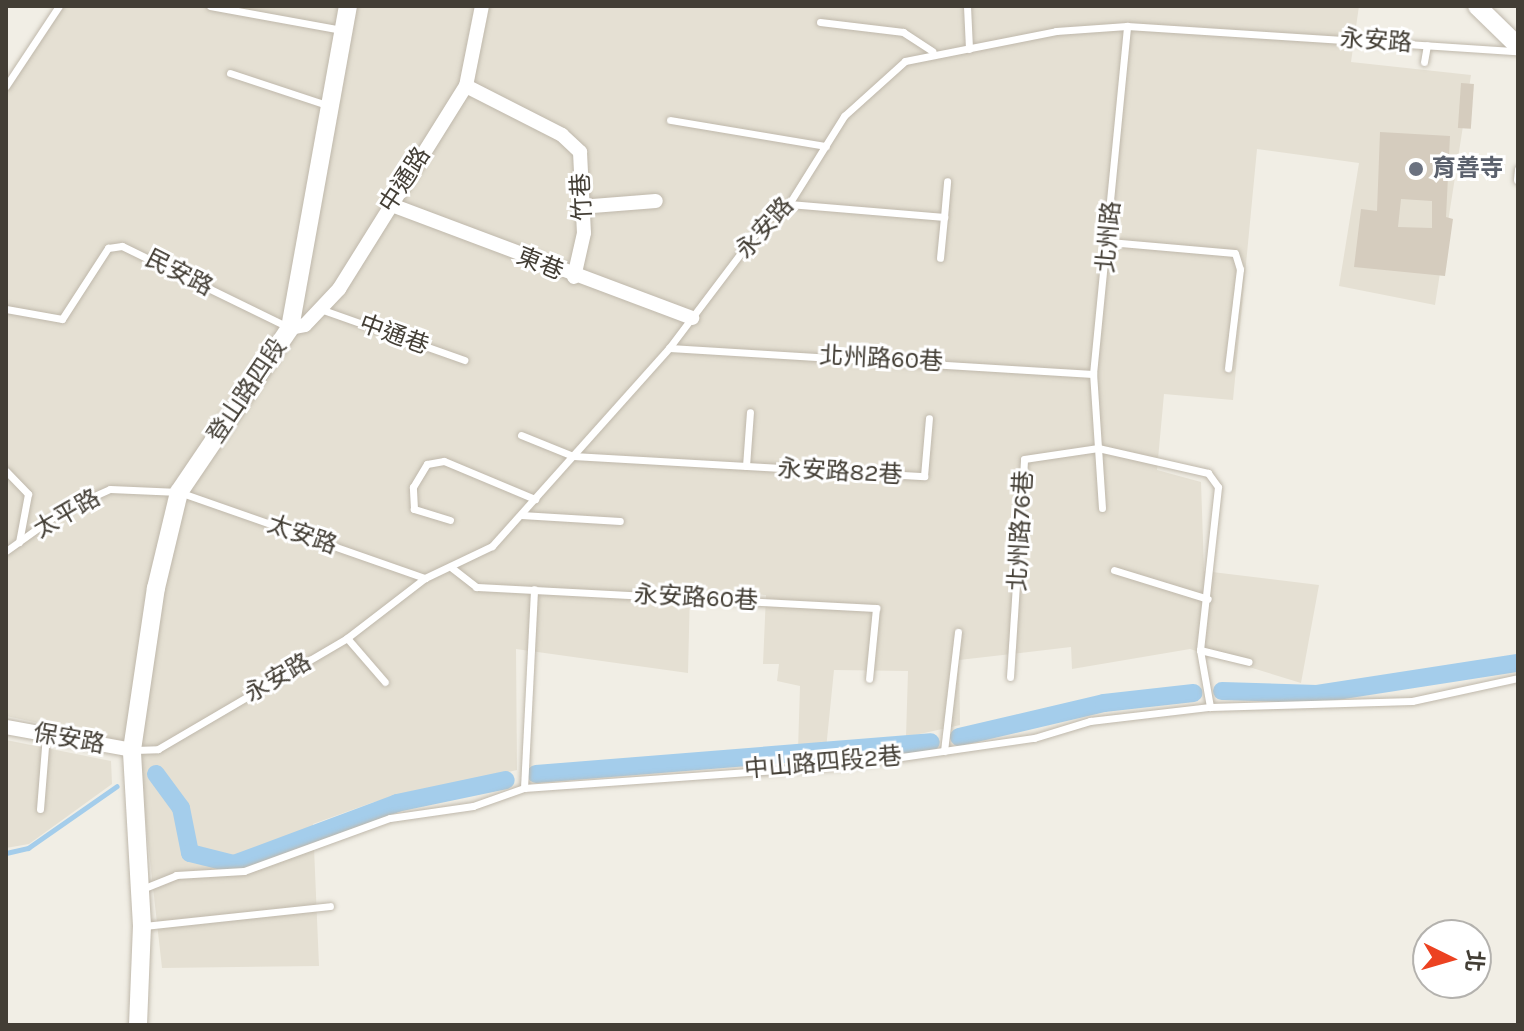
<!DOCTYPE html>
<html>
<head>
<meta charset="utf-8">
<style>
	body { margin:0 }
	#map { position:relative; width:1524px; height:1031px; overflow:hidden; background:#f1eee5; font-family:Karla,"Noto Sans TC",sans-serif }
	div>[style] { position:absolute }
	.residential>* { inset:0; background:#e5e0d3 }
	.stream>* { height:5px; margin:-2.5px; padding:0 2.5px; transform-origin:2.5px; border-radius:2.5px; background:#a4cdeb }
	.canal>* { height:18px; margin:-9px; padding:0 9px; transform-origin:9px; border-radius:9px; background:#a4cdeb }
	.building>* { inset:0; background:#d5ccbe; transform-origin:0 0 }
	.roads { filter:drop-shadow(0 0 2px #bfb8ab) drop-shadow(0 0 2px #bfb8ab) }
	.service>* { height:7px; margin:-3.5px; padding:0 3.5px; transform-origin:3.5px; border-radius:3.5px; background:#fff }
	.minor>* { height:14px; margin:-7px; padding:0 7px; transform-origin:7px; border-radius:7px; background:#fff }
	.tertiary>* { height:18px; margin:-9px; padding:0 9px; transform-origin:9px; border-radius:9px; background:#fff }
	.dots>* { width:22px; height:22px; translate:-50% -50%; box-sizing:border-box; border:4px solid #fff; border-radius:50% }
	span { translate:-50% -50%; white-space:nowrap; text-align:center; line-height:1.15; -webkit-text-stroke:6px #fff; paint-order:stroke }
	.street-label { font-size:24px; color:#433e35 }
	.worship-label { font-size:24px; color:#5b616d; font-weight:700 }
	.left { translate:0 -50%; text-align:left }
	.frame { position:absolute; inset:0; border:8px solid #433e35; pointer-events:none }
	.north { position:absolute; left:1412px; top:919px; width:80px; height:80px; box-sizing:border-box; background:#fff; border:2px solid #b4b2ae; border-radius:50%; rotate:95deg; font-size:22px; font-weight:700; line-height:32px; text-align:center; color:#433e35 }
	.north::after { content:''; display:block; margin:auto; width:28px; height:36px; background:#ec4221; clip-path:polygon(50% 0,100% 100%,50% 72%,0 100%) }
</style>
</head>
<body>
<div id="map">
	<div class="residential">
		<div style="clip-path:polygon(63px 6px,1359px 6px,1351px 62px,1471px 75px,1435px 305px,1339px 286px,1359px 163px,1257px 149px,1233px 400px,1164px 394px,1157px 470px,1201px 482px,1204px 571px,1319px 585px,1301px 683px,1190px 649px,1072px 669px,1071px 647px,959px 660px,960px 725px,906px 737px,908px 671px,834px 670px,826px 749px,798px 750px,800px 686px,777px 681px,779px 664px,763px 664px,766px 595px,690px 590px,688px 673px,516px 649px,517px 770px,374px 802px,313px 824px,319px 966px,162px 968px,137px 744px,6px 716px,6px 93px)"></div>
		<div style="clip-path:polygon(6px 740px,111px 761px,112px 784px,29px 844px,6px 848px)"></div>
	</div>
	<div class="stream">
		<div style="left:6px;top:853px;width:23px;rotate:-13deg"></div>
		<div style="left:28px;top:848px;width:108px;rotate:-34.9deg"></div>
	</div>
	<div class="canal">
		<div style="left:1222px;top:691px;width:95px;rotate:1.8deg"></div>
		<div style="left:1317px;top:694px;width:203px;rotate:-8.8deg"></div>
		<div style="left:959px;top:737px;width:149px;rotate:-13.2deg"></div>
		<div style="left:1104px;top:703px;width:90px;rotate:-6.4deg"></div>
		<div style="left:156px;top:774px;width:42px;rotate:53.7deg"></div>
		<div style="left:181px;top:808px;width:46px;rotate:78.7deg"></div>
		<div style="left:190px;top:853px;width:45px;rotate:14deg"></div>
		<div style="left:234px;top:864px;width:174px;rotate:-20.5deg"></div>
		<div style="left:397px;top:803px;width:111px;rotate:-11.9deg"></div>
		<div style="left:536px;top:774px;width:396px;rotate:-4.6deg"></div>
	</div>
	<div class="building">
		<div style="left:1461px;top:83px;width:13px;height:45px;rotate:4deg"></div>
		<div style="clip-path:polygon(evenodd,1380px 132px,1450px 136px,1446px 217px,1453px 219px,1445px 276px,1354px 267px,1361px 209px,1377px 211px,1380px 132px,1401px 199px,1432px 201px,1432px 228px,1398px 227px,1401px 199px)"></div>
	</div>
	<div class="roads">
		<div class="service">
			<div style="left:210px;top:6px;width:134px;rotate:10.3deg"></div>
			<div style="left:967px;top:6px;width:43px;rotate:87.3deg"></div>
			<div style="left:820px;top:22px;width:84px;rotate:6.9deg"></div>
			<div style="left:903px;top:32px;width:35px;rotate:33deg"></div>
			<div style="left:1424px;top:62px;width:17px;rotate:-80deg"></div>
			<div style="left:230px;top:73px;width:105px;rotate:18.3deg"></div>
			<div style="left:6px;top:86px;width:96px;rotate:-56.5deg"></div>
			<div style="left:670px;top:120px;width:158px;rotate:9.5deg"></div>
			<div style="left:1517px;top:180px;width:11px;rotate:-85deg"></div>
			<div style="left:789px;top:204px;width:156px;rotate:4.8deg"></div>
			<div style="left:944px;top:217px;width:41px;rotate:95.6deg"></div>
			<div style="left:944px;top:217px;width:36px;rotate:-85deg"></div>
			<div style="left:1109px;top:242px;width:126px;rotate:5deg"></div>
			<div style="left:1235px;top:253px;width:17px;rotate:73deg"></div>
			<div style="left:1240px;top:269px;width:100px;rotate:96.9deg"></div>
			<div style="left:6px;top:309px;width:57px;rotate:10.1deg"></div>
			<div style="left:62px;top:319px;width:85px;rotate:-57.1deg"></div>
			<div style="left:108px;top:248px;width:14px;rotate:-8deg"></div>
			<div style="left:122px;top:246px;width:185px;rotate:26deg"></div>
			<div style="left:323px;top:310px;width:150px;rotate:19.5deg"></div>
			<div style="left:669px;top:348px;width:425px;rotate:3.5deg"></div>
			<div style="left:521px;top:435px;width:56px;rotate:22deg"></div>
			<div style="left:573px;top:456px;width:352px;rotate:3.3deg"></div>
			<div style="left:924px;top:476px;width:58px;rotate:-85.1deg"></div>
			<div style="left:746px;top:466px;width:54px;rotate:-85.8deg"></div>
			<div style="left:6px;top:471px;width:32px;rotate:46deg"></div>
			<div style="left:28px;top:494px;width:49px;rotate:100.6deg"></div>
			<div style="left:1102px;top:508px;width:134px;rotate:-93.8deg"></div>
			<div style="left:1093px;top:374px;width:350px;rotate:-84.4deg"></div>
			<div style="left:521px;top:515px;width:99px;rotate:3.5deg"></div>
			<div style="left:450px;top:520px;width:38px;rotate:-163deg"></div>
			<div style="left:414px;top:509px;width:22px;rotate:-93deg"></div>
			<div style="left:413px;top:487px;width:27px;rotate:-59deg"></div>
			<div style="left:427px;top:464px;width:17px;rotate:-10deg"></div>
			<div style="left:444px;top:461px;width:99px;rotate:22.7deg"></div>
			<div style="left:6px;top:551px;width:70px;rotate:-35.7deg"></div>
			<div style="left:63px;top:510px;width:51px;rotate:-24.1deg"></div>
			<div style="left:110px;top:489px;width:69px;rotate:2.5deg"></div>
			<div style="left:179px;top:492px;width:261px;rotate:19.3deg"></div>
			<div style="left:452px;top:568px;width:31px;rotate:38deg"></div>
			<div style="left:476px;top:587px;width:401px;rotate:3deg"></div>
			<div style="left:876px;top:608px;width:71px;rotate:95.6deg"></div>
			<div style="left:1114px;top:570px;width:98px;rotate:17.1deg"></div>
			<div style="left:347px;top:638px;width:58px;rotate:49.2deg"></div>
			<div style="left:1200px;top:650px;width:50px;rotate:13.8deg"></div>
			<div style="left:1010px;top:677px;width:218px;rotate:-86.3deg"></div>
			<div style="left:1024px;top:459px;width:75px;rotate:-8.5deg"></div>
			<div style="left:1098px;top:448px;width:113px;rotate:12.8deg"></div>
			<div style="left:1208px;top:473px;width:17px;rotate:54deg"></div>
			<div style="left:1218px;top:487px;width:164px;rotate:96.3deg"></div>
			<div style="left:1200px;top:650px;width:58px;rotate:80deg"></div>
			<div style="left:134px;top:750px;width:24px;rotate:-2deg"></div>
			<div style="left:158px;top:749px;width:219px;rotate:-30.4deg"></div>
			<div style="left:347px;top:638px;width:98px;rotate:-37.6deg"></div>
			<div style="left:425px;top:578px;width:74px;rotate:-25.5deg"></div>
			<div style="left:492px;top:546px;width:266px;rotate:-48.2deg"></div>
			<div style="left:669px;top:348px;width:159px;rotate:-52.9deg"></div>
			<div style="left:765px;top:221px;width:29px;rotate:-35deg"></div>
			<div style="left:789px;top:204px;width:104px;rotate:-58deg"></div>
			<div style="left:844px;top:116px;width:82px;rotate:-42deg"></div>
			<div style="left:905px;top:61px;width:154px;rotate:-11.2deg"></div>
			<div style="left:1056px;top:31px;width:71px;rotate:-4deg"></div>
			<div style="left:1127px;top:26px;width:390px;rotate:3.7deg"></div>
			<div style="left:944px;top:751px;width:120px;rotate:-83.3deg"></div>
			<div style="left:524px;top:788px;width:199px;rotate:-87.1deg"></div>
			<div style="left:40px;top:809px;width:74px;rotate:-85.4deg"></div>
			<div style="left:142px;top:889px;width:37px;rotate:-22deg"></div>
			<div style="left:176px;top:875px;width:68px;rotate:-3.4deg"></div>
			<div style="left:244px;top:871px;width:155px;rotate:-20deg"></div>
			<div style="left:390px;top:818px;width:84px;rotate:-8.2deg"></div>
			<div style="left:473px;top:806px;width:54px;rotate:-19.4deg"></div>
			<div style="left:524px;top:788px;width:323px;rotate:-4.1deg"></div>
			<div style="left:846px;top:765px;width:190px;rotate:-8.2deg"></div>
			<div style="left:1034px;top:738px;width:59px;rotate:-16.9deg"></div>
			<div style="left:1090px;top:721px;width:121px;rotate:-6.7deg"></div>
			<div style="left:1210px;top:707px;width:202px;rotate:-1.7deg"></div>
			<div style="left:1412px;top:701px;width:108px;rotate:-12.2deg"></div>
			<div style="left:144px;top:926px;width:187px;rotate:-6.1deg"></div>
		</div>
		<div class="minor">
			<div style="left:466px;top:86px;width:108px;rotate:27deg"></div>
			<div style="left:562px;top:135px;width:25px;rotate:43deg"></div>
			<div style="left:580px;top:152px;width:81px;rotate:87.2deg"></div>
			<div style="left:584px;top:233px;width:45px;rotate:102.8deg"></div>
			<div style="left:389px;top:204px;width:324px;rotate:20.6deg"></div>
			<div style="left:580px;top:207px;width:76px;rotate:-4.5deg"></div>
			<div style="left:290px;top:328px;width:15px;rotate:-11deg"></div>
			<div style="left:305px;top:325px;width:50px;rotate:-46.6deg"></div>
			<div style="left:339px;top:289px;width:239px;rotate:-58deg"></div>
			<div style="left:466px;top:86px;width:82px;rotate:-78.7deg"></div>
			<div style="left:6px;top:727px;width:128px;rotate:10.3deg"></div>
		</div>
		<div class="tertiary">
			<div style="left:1477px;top:6px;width:57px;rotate:44.3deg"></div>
			<div style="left:138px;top:1025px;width:99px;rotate:-87.7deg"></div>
			<div style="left:142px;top:926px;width:176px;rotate:-93.3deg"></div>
			<div style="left:132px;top:750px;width:164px;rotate:-81.6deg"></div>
			<div style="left:156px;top:588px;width:99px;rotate:-76.5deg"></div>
			<div style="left:179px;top:492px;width:198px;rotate:-55.9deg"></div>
			<div style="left:290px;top:328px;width:327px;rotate:-79.8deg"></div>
		</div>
	</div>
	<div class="dots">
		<div style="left:1416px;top:169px;background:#6b7280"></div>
	</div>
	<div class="street-label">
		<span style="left:1376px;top:41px;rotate:4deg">永安路</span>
		<span style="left:405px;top:180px;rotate:-57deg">中通路</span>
		<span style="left:582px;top:197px;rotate:-93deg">竹巷</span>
		<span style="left:765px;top:228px;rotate:-48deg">永安路</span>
		<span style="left:1109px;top:237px;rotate:-85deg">北州路</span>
		<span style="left:540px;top:264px;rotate:22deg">東巷</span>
		<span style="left:179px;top:273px;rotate:27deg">民安路</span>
		<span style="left:394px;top:335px;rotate:20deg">中通巷</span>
		<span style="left:881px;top:359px;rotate:3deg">北州路60巷</span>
		<span style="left:247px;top:391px;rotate:-56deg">登山路四段</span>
		<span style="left:840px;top:472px;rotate:3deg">永安路82巷</span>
		<span style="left:67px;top:514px;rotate:-30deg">太平路</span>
		<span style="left:1021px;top:531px;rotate:-87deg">北州路76巷</span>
		<span style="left:302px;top:535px;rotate:19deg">太安路</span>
		<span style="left:696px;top:598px;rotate:3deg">永安路60巷</span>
		<span style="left:278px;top:678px;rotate:-30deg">永安路</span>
		<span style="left:69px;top:739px;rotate:10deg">保安路</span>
		<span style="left:823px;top:763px;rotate:-5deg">中山路四段2巷</span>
	</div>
	<div class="worship-label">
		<span class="left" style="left:1432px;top:169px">育善寺</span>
	</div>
	<div class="frame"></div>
	<div class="north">北</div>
</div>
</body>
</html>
